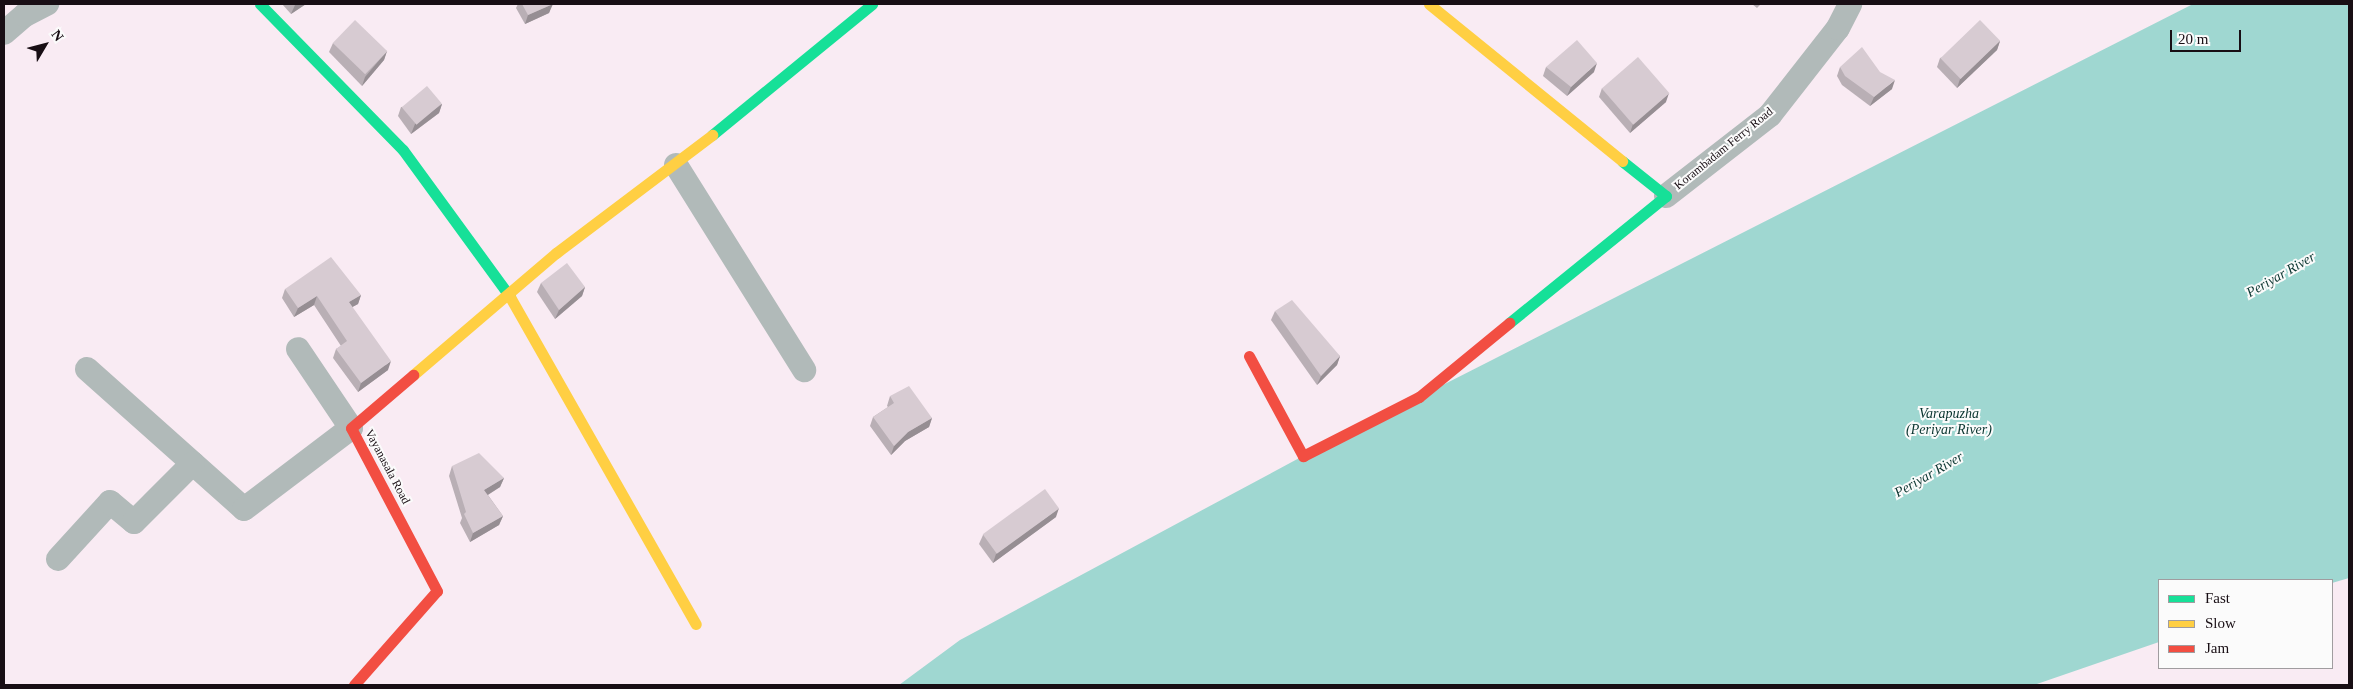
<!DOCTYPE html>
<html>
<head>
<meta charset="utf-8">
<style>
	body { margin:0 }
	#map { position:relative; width:2353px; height:689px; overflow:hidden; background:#f9ebf3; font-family:Georgia,serif }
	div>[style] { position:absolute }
	.water>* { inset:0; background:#9fd7d1 }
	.street>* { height:24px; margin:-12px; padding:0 12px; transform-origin:12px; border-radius:12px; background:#b1bab9 }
	.fast>* { height:11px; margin:-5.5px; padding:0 5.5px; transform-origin:5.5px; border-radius:5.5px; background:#16e098 }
	.slow>* { height:11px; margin:-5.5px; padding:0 5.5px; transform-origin:5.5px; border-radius:5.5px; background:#ffcf43 }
	.jam>* { height:11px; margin:-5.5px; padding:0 5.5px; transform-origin:5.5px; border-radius:5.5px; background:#f24e42 }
	.wall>* { inset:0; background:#b9afb5 }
	.shaded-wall>* { inset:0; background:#968e93 }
	.building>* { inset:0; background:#d7cbd2; transform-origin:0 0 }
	span { translate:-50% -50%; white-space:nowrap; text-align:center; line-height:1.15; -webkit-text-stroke:4px #fbfbfb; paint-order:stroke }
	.street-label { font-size:12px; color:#180e14 }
	.water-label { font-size:14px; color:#09342f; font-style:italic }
	.frame { position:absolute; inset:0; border:5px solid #180e14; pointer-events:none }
	.legend { position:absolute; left:2158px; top:579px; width:175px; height:90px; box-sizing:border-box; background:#fbfbfb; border:1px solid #a09c9f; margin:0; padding:6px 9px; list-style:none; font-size:15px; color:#180e14 }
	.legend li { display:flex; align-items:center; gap:10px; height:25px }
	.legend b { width:25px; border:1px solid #a09c9f }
	.north { position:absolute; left:20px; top:20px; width:50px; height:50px; -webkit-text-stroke:4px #fbfbfb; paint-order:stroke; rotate:53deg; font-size:14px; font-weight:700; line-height:20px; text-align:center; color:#180e14 }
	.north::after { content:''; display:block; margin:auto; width:18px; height:22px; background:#180e14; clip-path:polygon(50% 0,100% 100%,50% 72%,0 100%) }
	.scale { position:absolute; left:2170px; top:30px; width:71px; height:22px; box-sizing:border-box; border:2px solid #180e14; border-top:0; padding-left:6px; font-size:15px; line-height:18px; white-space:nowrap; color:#180e14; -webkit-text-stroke:4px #fbfbfb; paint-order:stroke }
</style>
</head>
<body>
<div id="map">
	<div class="water">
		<div style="clip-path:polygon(2193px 4px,2349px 4px,2349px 578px,2332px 583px,2332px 580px,2159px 580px,2159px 642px,2034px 685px,899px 685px,960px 640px,1303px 456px)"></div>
	</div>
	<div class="street">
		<div style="left:4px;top:33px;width:28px;rotate:-41deg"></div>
		<div style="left:25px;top:15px;width:25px;rotate:-27deg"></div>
		<div style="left:676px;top:165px;width:242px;rotate:58deg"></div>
		<div style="left:1666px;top:196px;width:132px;rotate:-37.9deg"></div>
		<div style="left:1770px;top:115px;width:110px;rotate:-52deg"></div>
		<div style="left:1838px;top:28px;width:27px;rotate:-63deg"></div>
		<div style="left:87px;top:369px;width:210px;rotate:41.7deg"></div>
		<div style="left:244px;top:509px;width:134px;rotate:-37.1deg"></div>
		<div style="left:351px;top:428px;width:95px;rotate:-123.9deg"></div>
		<div style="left:58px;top:559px;width:77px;rotate:-47.6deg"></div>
		<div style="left:110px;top:502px;width:31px;rotate:40deg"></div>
		<div style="left:134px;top:522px;width:83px;rotate:-45deg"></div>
	</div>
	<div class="fast">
		<div style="left:260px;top:4px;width:204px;rotate:45.6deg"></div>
		<div style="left:403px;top:150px;width:182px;rotate:53.9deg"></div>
		<div style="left:712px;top:135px;width:207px;rotate:-39.3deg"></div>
		<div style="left:1509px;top:323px;width:202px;rotate:-39deg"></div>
		<div style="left:1666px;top:196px;width:56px;rotate:-141.5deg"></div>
	</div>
	<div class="slow">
		<div style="left:1429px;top:4px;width:249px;rotate:39.1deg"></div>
		<div style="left:510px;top:297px;width:376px;rotate:60.4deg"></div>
		<div style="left:413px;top:375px;width:188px;rotate:-40.5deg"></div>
		<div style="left:556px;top:253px;width:196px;rotate:-37.1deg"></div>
	</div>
	<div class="jam">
		<div style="left:1249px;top:356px;width:114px;rotate:61.6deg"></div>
		<div style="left:1303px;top:456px;width:130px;rotate:-27deg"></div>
		<div style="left:1419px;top:397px;width:117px;rotate:-39.4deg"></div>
		<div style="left:354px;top:685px;width:125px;rotate:-48.6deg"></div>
		<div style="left:437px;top:591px;width:184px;rotate:-117.8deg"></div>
		<div style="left:351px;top:428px;width:82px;rotate:-40.5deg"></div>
	</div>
	<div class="wall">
		<div style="clip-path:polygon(282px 4px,306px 4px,291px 14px)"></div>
		<div style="clip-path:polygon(518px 4px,552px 4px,549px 13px,525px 24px,516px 8px)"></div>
		<div style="clip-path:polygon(1752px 4px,1761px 4px,1757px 8px)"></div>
		<div style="clip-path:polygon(2000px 41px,1997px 50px,1957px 88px,1937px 67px,1940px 58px)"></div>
		<div style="clip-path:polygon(333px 43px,387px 51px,384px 60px,362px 86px,329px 52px)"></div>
		<div style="clip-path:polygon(1546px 67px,1594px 72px,1567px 96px,1543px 76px)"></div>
		<div style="clip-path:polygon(1840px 67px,1892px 89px,1870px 106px,1842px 85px,1837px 76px)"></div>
		<div style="clip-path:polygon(1602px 88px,1666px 102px,1630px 133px,1599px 97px)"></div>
		<div style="clip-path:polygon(442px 104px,439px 113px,411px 134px,398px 116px,401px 107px)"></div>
		<div style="clip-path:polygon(541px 283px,585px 287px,582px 296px,555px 319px,537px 292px)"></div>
		<div style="clip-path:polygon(285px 289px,361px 295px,358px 304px,352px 307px,388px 370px,358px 392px,333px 358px,336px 349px,341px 346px,314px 305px,294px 317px,282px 298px)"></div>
		<div style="clip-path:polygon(1275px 311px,1340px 356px,1337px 365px,1317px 385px,1271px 320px)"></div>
		<div style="clip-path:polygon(890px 396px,932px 418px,929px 427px,905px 441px,891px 455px,870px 426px,873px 417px,888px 407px,887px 406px)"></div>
		<div style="clip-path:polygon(452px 466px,504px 478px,500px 487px,488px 495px,503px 516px,499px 525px,470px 542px,460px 523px,462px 518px,449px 476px)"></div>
		<div style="clip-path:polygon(1056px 517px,993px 563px,979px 544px,983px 535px)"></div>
	</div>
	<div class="shaded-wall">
		<div style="clip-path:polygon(296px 4px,306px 4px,291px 14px,295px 5px)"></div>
		<div style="clip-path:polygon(553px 4px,549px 13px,525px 24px,528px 15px)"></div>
		<div style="clip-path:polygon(2000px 41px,1997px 50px,1957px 88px,1960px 79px)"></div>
		<div style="clip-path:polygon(387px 51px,384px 60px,362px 86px,365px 77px)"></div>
		<div style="clip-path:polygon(1597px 63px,1594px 72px,1567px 96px,1571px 87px)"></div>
		<div style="clip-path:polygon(1895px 80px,1892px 89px,1870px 106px,1874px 97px)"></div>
		<div style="clip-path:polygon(1669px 93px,1666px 102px,1630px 133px,1633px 124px)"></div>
		<div style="clip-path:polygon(442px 104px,439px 113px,411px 134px,415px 124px)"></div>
		<div style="clip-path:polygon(585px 287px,582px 296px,555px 319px,559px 310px)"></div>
		<div style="clip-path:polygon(361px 295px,358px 304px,345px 311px,349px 302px)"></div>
		<div style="clip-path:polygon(317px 296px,314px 305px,294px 317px,298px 308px)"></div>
		<div style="clip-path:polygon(1340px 356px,1337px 365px,1317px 385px,1321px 376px)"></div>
		<div style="clip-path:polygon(391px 361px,388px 370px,358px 392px,361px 383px)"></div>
		<div style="clip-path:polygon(932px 418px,929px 427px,905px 441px,891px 455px,894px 446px,908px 432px)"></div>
		<div style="clip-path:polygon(504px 478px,500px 487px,481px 499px,484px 490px)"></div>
		<div style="clip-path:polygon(1059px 508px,1056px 517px,993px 563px,996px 554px)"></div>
		<div style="clip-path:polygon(503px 516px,499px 525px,470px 542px,473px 533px)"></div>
	</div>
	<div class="building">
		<div style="clip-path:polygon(522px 4px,553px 4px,528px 15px)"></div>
		<div style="left:355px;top:20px;width:45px;height:32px;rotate:44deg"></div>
		<div style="left:1980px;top:20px;width:29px;height:55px;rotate:46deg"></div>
		<div style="clip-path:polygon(1577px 40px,1597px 63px,1571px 87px,1546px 67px)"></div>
		<div style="clip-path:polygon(1862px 47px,1880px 72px,1895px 80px,1874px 97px,1845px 76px,1840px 67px)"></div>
		<div style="left:1638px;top:57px;width:48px;height:48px;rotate:49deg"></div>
		<div style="left:427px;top:86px;width:23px;height:33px;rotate:50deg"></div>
		<div style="clip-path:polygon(331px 257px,361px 295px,349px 302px,391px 361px,361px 383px,336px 349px,347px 341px,317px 296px,298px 308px,285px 289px)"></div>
		<div style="clip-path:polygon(567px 263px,585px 287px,559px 310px,541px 283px)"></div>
		<div style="clip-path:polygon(1292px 300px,1340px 356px,1321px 376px,1275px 311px)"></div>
		<div style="clip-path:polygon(909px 386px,932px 418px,908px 432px,894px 446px,873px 417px,894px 403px,890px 396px)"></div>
		<div style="clip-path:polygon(479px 453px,504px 478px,484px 490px,503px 516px,473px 533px,464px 514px,466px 512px,452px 466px)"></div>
		<div style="left:1045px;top:489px;width:24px;height:77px;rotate:54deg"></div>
	</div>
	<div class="street-label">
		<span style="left:1724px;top:149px;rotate:-39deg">Korambadam Ferry Road</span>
		<span style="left:387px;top:467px;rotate:62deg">Vayanasala Road</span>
	</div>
	<div class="water-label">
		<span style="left:2281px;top:275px;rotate:-30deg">Periyar River</span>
		<span style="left:1949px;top:422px">Varapuzha<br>(Periyar River)</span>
		<span style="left:1929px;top:475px;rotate:-30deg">Periyar River</span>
	</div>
	<div class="frame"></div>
	<ul class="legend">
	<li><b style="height:6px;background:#16e098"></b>Fast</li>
	<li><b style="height:6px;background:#ffcf43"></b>Slow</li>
	<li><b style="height:6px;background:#f24e42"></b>Jam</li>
	</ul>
	<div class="north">N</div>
	<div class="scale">20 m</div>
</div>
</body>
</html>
